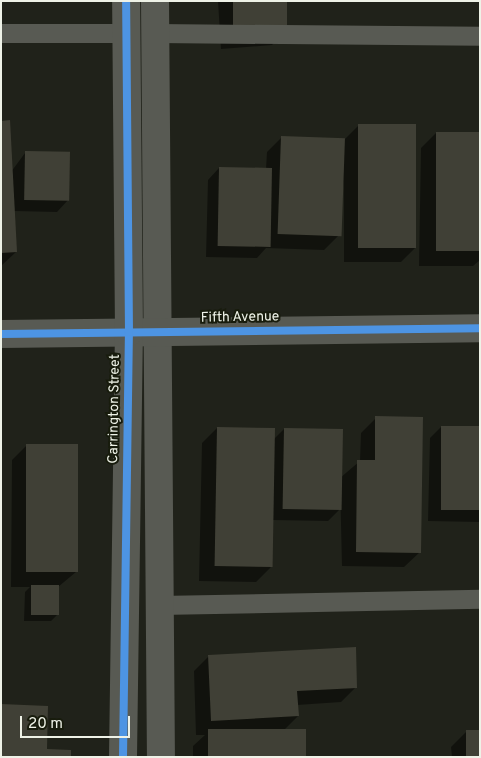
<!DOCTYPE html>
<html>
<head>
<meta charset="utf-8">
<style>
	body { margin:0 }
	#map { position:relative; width:481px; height:758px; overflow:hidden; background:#20221a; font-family:Overpass,sans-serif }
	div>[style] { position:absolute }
	.shadow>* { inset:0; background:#0007 }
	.building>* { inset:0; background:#404036; transform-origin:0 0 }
	.lane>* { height:19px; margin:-9.5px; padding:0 9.5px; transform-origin:9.5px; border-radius:9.5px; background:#585a53 }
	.street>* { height:28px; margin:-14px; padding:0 14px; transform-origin:14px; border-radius:14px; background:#585a53 }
	.cycleway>* { height:8px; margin:-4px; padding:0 4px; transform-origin:4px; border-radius:4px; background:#4d94e3 }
	span { translate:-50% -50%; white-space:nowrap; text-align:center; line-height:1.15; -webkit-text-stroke:4px #181c0d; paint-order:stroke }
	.street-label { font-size:14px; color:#eef2e7 }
	.frame { position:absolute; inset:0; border:2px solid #eef2e7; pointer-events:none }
	.scale { position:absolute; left:20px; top:716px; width:110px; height:22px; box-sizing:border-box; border:2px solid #eef2e7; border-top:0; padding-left:6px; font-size:15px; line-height:18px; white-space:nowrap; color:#eef2e7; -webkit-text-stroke:4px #181c0d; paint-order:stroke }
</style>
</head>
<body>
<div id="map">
	<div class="shadow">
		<div style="clip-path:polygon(218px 1px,286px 1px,287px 30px,272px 45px,221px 49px)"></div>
		<div style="clip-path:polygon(1px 122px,11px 172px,25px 153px,68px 200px,57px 212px,14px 211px,16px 252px,1px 266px)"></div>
		<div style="clip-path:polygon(359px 125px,416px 247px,401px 262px,344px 262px,344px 178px,339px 235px,324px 250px,266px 248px,257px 258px,206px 257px,208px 180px,219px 168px,266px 169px,267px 152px,282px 137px,343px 141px)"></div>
		<div style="clip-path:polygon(436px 133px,480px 134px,480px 260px,473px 266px,419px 266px,421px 148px)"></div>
		<div style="clip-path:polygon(376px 418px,420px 552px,404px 567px,342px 566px,340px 481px,339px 510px,328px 521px,272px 520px,271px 567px,256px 582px,199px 581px,202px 443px,217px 428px,273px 440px,284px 429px,340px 478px,360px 461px,361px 433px)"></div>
		<div style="clip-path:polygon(441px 427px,480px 427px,480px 522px,428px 521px,430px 438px)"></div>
		<div style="clip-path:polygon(27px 445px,76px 572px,58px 587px,57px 615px,51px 621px,24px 621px,25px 592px,30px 587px,11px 587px,12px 460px)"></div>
		<div style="clip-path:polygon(209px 656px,356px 687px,341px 702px,297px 705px,298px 716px,283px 731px,305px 757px,193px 757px,193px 746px,205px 735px,196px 735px,194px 671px)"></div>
		<div style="clip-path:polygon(466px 732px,480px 757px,452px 757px,451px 747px)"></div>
	</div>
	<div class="building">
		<div style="left:233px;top:1px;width:54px;height:33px"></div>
		<div style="clip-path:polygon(10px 120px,17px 252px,1px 253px,1px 121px)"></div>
		<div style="left:358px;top:124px;width:58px;height:124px"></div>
		<div style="left:436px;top:132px;width:44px;height:119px"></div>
		<div style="left:281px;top:136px;width:64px;height:98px;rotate:2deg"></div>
		<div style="left:25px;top:151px;width:45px;height:49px;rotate:1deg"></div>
		<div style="left:219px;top:167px;width:53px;height:79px;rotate:1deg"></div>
		<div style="clip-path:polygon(375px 416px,423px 417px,421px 553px,356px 552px,357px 460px,375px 460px)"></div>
		<div style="left:441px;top:426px;width:39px;height:84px"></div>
		<div style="left:217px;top:427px;width:58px;height:139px;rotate:1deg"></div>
		<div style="left:284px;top:428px;width:59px;height:81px;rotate:1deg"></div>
		<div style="left:26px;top:444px;width:52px;height:128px"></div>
		<div style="left:31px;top:585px;width:28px;height:30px"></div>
		<div style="clip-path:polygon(356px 647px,357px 688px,297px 691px,299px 716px,211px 721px,208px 655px)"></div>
		<div style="clip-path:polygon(1px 704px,48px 706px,47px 749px,71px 750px,71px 757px,1px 757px)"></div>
		<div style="left:306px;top:729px;width:28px;height:98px;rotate:90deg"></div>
		<div style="left:480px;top:730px;width:27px;height:14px;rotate:90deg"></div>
	</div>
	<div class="lane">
		<div style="left:1px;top:33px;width:125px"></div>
		<div style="left:155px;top:33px;width:325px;rotate:0.5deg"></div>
		<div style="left:159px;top:605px;width:321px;rotate:-1.1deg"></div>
	</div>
	<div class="street">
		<div style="left:155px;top:1px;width:756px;rotate:89.55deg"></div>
		<div style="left:1px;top:334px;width:479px;rotate:-0.7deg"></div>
		<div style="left:123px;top:757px;width:425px;rotate:-89.2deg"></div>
		<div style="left:129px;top:332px;width:331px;rotate:-90.5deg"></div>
	</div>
	<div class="cycleway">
		<div style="left:1px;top:334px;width:479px;rotate:-0.7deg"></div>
		<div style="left:123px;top:757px;width:425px;rotate:-89.2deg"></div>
		<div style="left:129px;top:332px;width:331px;rotate:-90.5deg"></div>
	</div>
	<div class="street-label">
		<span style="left:240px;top:318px;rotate:-1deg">Fifth Avenue</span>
		<span style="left:115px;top:409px;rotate:-89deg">Carrington Street</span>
	</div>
	<div class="frame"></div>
	<div class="scale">20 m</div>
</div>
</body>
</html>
